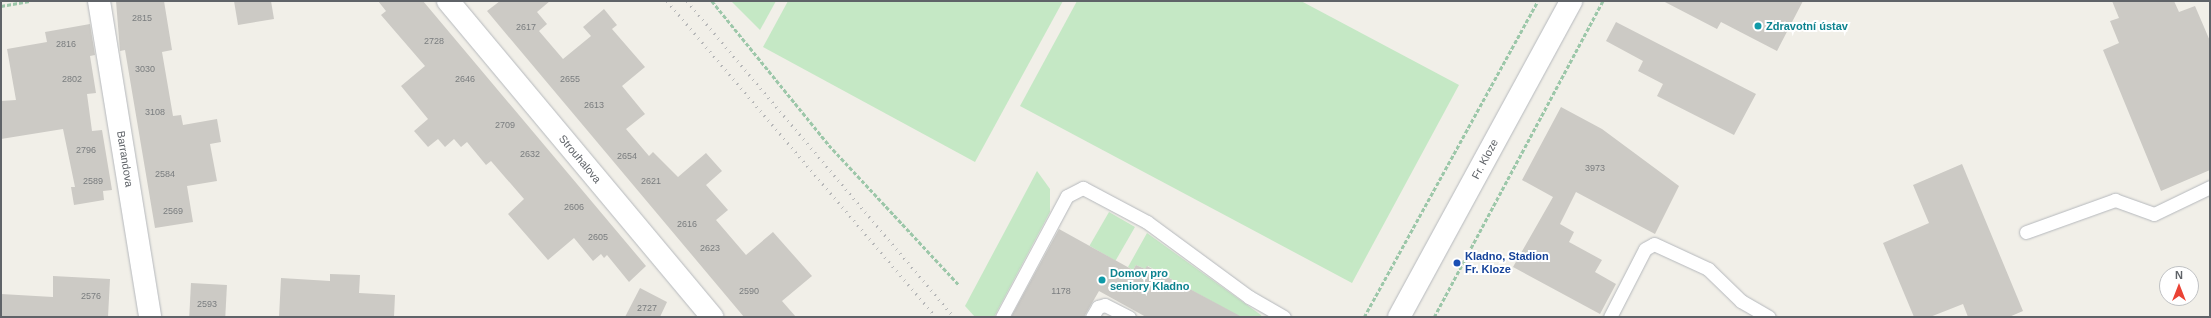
<!DOCTYPE html>
<html>
<head>
<meta charset="utf-8">
<style>
	body { margin:0 }
	#map { position:relative; width:2211px; height:318px; overflow:hidden; background:#f1efe8; font-family:Arial,sans-serif }
	div>[style] { position:absolute }
	.green>* { inset:0; background:#c5e8c5; transform-origin:0 0 }
	.building>* { inset:0; background:#cccac5; transform-origin:0 0 }
	.path>* { height:2.5px; margin-top:-1.25px; transform-origin:0; background:repeating-linear-gradient(90deg,#9cc7a9 0 4px,transparent 0 6px) }
	.roads { filter:drop-shadow(0 0 1px #b5b8bc) drop-shadow(0 0 1px #b5b8bc) }
	.lane>* { height:13px; margin:-6.5px; padding:0 6.5px; transform-origin:6.5px; border-radius:6.5px; background:#fff }
	.street>* { height:22px; margin:-11px; padding:0 11px; transform-origin:11px; border-radius:11px; background:#fff }
	.rail>* { height:3px; margin-top:-1.5px; transform-origin:0; background:repeating-linear-gradient(90deg,#b6b7b8 0 1px,transparent 0 6px) }
	.dots>* { width:11px; height:11px; translate:-50% -50%; box-sizing:border-box; border:2px solid #fff; border-radius:50% }
	span { translate:-50% -50%; white-space:nowrap; text-align:center; line-height:1.15; -webkit-text-stroke:4px #fff; paint-order:stroke }
	.number-label { font-size:9px; color:#7a7d7f }
	.number-label span { -webkit-text-stroke-width:0 }
	.culture-label { font-size:11px; color:#0d838f; font-weight:700 }
	.left { translate:0 -50%; text-align:left }
	.street-label { font-size:11px; color:#5f6368 }
	.transit-label { font-size:11px; color:#164399; font-weight:700 }
	.frame { position:absolute; inset:0; border:2px solid #5f6368; pointer-events:none }
	.north { position:absolute; left:2159px; top:266px; width:40px; height:40px; box-sizing:border-box; background:#fff; border:1px solid #bfc1c3; border-radius:50%; rotate:0deg; font-size:11px; font-weight:700; line-height:16px; text-align:center; color:#5f6368 }
	.north::after { content:''; display:block; margin:auto; width:14px; height:18px; background:#ea4335; clip-path:polygon(50% 0,100% 100%,50% 72%,0 100%) }
</style>
</head>
<body>
<div id="map">
	<div class="green">
		<div style="clip-path:polygon(731px 1px,776px 1px,760px 30px)"></div>
		<div style="clip-path:polygon(788px 1px,1063px 1px,975px 162px,763px 47px)"></div>
		<div style="clip-path:polygon(1077px 1px,1301px 1px,1459px 85px,1352px 283px,1020px 106px)"></div>
		<div style="clip-path:polygon(1037px 171px,1050px 189px,1050px 212px,994px 317px,975px 317px,965px 306px)"></div>
		<div style="left:1109px;top:212px;width:30px;height:39px;rotate:30deg"></div>
		<div style="clip-path:polygon(1147px 233px,1261px 315px,1262px 317px,1240px 317px,1148px 266px,1145px 269px,1136px 265px,1133px 270px,1128px 267px)"></div>
	</div>
	<div class="building">
		<div style="clip-path:polygon(116px 1px,164px 1px,172px 50px,162px 52px,173px 116px,181px 115px,183px 125px,217px 119px,221px 142px,210px 144px,217px 181px,187px 186px,193px 222px,155px 228px,125px 50px,120px 51px)"></div>
		<div style="clip-path:polygon(234px 1px,271px 1px,274px 19px,238px 25px)"></div>
		<div style="clip-path:polygon(378px 1px,423px 1px,646px 266px,629px 282px,607px 255px,604px 258px,601px 254px,593px 261px,574px 238px,548px 260px,508px 214px,524px 199px,491px 161px,486px 165px,467px 142px,461px 147px,454px 139px,445px 147px,438px 139px,428px 147px,414px 131px,428px 119px,401px 86px,425px 66px,381px 15px,386px 11px)"></div>
		<div style="clip-path:polygon(500px 1px,550px 1px,537px 12px,547px 24px,539px 31px,563px 59px,591px 36px,583px 27px,604px 9px,617px 25px,612px 29px,645px 67px,622px 86px,645px 114px,626px 129px,649px 156px,653px 152px,678px 177px,706px 153px,722px 171px,706px 185px,728px 210px,716px 220px,746px 255px,773px 232px,812px 276px,782px 301px,796px 317px,744px 317px,487px 11px)"></div>
		<div style="clip-path:polygon(1663px 1px,1803px 1px,1777px 51px,1721px 22px,1717px 29px)"></div>
		<div style="clip-path:polygon(2112px 1px,2174px 1px,2179px 12px,2195px 6px,2210px 41px,2210px 170px,2161px 191px,2103px 50px,2119px 43px,2110px 21px,2119px 18px)"></div>
		<div style="clip-path:polygon(1616px 22px,1756px 94px,1734px 135px,1657px 96px,1663px 84px,1638px 71px,1643px 61px,1606px 41px)"></div>
		<div style="clip-path:polygon(90px 24px,95px 55px,90px 56px,96px 93px,87px 94px,92px 131px,102px 130px,112px 190px,103px 191px,104px 200px,74px 205px,71px 187px,75px 187px,63px 129px,1px 139px,1px 101px,16px 100px,7px 49px,47px 42px,45px 32px)"></div>
		<div style="clip-path:polygon(1561px 107px,1602px 129px,1679px 186px,1655px 234px,1576px 192px,1560px 224px,1574px 232px,1569px 242px,1602px 260px,1595px 272px,1616px 284px,1600px 314px,1513px 267px,1553px 197px,1522px 180px)"></div>
		<div style="clip-path:polygon(1962px 164px,2023px 311px,2009px 317px,1968px 317px,1963px 304px,1930px 317px,1914px 317px,1883px 243px,1929px 223px,1913px 185px)"></div>
		<div style="clip-path:polygon(1059px 229px,1133px 270px,1136px 265px,1145px 269px,1147px 266px,1242px 317px,1146px 317px,1099px 291px,1084px 317px,1011px 317px)"></div>
		<div style="clip-path:polygon(330px 274px,360px 275px,359px 293px,395px 295px,394px 317px,279px 317px,281px 278px,330px 281px)"></div>
		<div style="clip-path:polygon(53px 276px,110px 279px,108px 317px,1px 317px,1px 294px,53px 297px)"></div>
		<div style="left:191px;top:283px;width:36px;height:34px;rotate:3deg"></div>
		<div style="clip-path:polygon(640px 288px,667px 302px,660px 317px,625px 317px)"></div>
	</div>
	<div class="path">
		<div style="left:712px;top:1px;width:186px;rotate:50.9deg"></div>
		<div style="left:829px;top:145px;width:191px;rotate:47.1deg"></div>
		<div style="left:1px;top:6px;width:29px;rotate:-10deg"></div>
		<div style="left:1364px;top:317px;width:361px;rotate:-61.2deg"></div>
		<div style="left:1434px;top:317px;width:358px;rotate:-61.9deg"></div>
	</div>
	<div class="roads">
		<div class="lane">
			<div style="left:2026px;top:232px;width:95px;rotate:-19.8deg"></div>
			<div style="left:2115px;top:200px;width:41px;rotate:19.7deg"></div>
			<div style="left:2154px;top:214px;width:62px;rotate:-25.7deg"></div>
			<div style="left:1002px;top:317px;width:137px;rotate:-61.8deg"></div>
			<div style="left:1067px;top:196px;width:18px;rotate:-27deg"></div>
			<div style="left:1083px;top:188px;width:72px;rotate:28deg"></div>
			<div style="left:1147px;top:222px;width:127px;rotate:36.3deg"></div>
			<div style="left:1249px;top:297px;width:40px;rotate:29.7deg"></div>
			<div style="left:1092px;top:317px;width:12px;rotate:-59deg"></div>
			<div style="left:1098px;top:307px;width:7px;rotate:-16deg"></div>
			<div style="left:1105px;top:305px;width:27px;rotate:27deg"></div>
			<div style="left:1610px;top:317px;width:76px;rotate:-62.8deg"></div>
			<div style="left:1645px;top:249px;width:10px;rotate:-29deg"></div>
			<div style="left:1654px;top:244px;width:60px;rotate:24.8deg"></div>
			<div style="left:1708px;top:269px;width:46px;rotate:44.1deg"></div>
			<div style="left:1741px;top:301px;width:32px;rotate:30deg"></div>
		</div>
		<div class="street">
			<div style="left:99px;top:1px;width:320px;rotate:80.8deg"></div>
			<div style="left:448px;top:1px;width:412px;rotate:50.1deg"></div>
			<div style="left:1399px;top:317px;width:360px;rotate:-61.4deg"></div>
		</div>
	</div>
	<div class="rail">
		<div style="left:667px;top:1px;width:415px;rotate:49.6deg"></div>
		<div style="left:687px;top:1px;width:414px;rotate:49.8deg"></div>
	</div>
	<div class="dots">
		<div style="left:1758px;top:26px;background:#0f9aa8"></div>
		<div style="left:1457px;top:263px;background:#1a4fb4"></div>
		<div style="left:1102px;top:280px;background:#0f9aa8"></div>
	</div>
	<div class="number-label">
		<span style="left:142px;top:18px">2815</span>
		<span style="left:526px;top:27px">2617</span>
		<span style="left:434px;top:41px">2728</span>
		<span style="left:66px;top:44px">2816</span>
		<span style="left:145px;top:69px">3030</span>
		<span style="left:72px;top:79px">2802</span>
		<span style="left:465px;top:79px">2646</span>
		<span style="left:570px;top:79px">2655</span>
		<span style="left:594px;top:105px">2613</span>
		<span style="left:155px;top:112px">3108</span>
		<span style="left:505px;top:125px">2709</span>
		<span style="left:86px;top:150px">2796</span>
		<span style="left:530px;top:154px">2632</span>
		<span style="left:627px;top:156px">2654</span>
		<span style="left:1595px;top:168px">3973</span>
		<span style="left:165px;top:174px">2584</span>
		<span style="left:93px;top:181px">2589</span>
		<span style="left:651px;top:181px">2621</span>
		<span style="left:574px;top:207px">2606</span>
		<span style="left:173px;top:211px">2569</span>
		<span style="left:687px;top:224px">2616</span>
		<span style="left:598px;top:237px">2605</span>
		<span style="left:710px;top:248px">2623</span>
		<span style="left:749px;top:291px">2590</span>
		<span style="left:1061px;top:291px">1178</span>
		<span style="left:91px;top:296px">2576</span>
		<span style="left:207px;top:304px">2593</span>
		<span style="left:647px;top:308px">2727</span>
	</div>
	<div class="culture-label">
		<span class="left" style="left:1766px;top:26px">Zdravotní ústav</span>
		<span class="left" style="left:1110px;top:280px">Domov pro<br>seniory Kladno</span>
	</div>
	<div class="street-label">
		<span style="left:125px;top:159px;rotate:81deg">Barrandova</span>
		<span style="left:580px;top:159px;rotate:50deg">Strouhalova</span>
		<span style="left:1485px;top:159px;rotate:-62deg">Fr. Kloze</span>
	</div>
	<div class="transit-label">
		<span class="left" style="left:1465px;top:263px">Kladno, Stadion<br>Fr. Kloze</span>
	</div>
	<div class="frame"></div>
	<div class="north">N</div>
</div>
</body>
</html>
